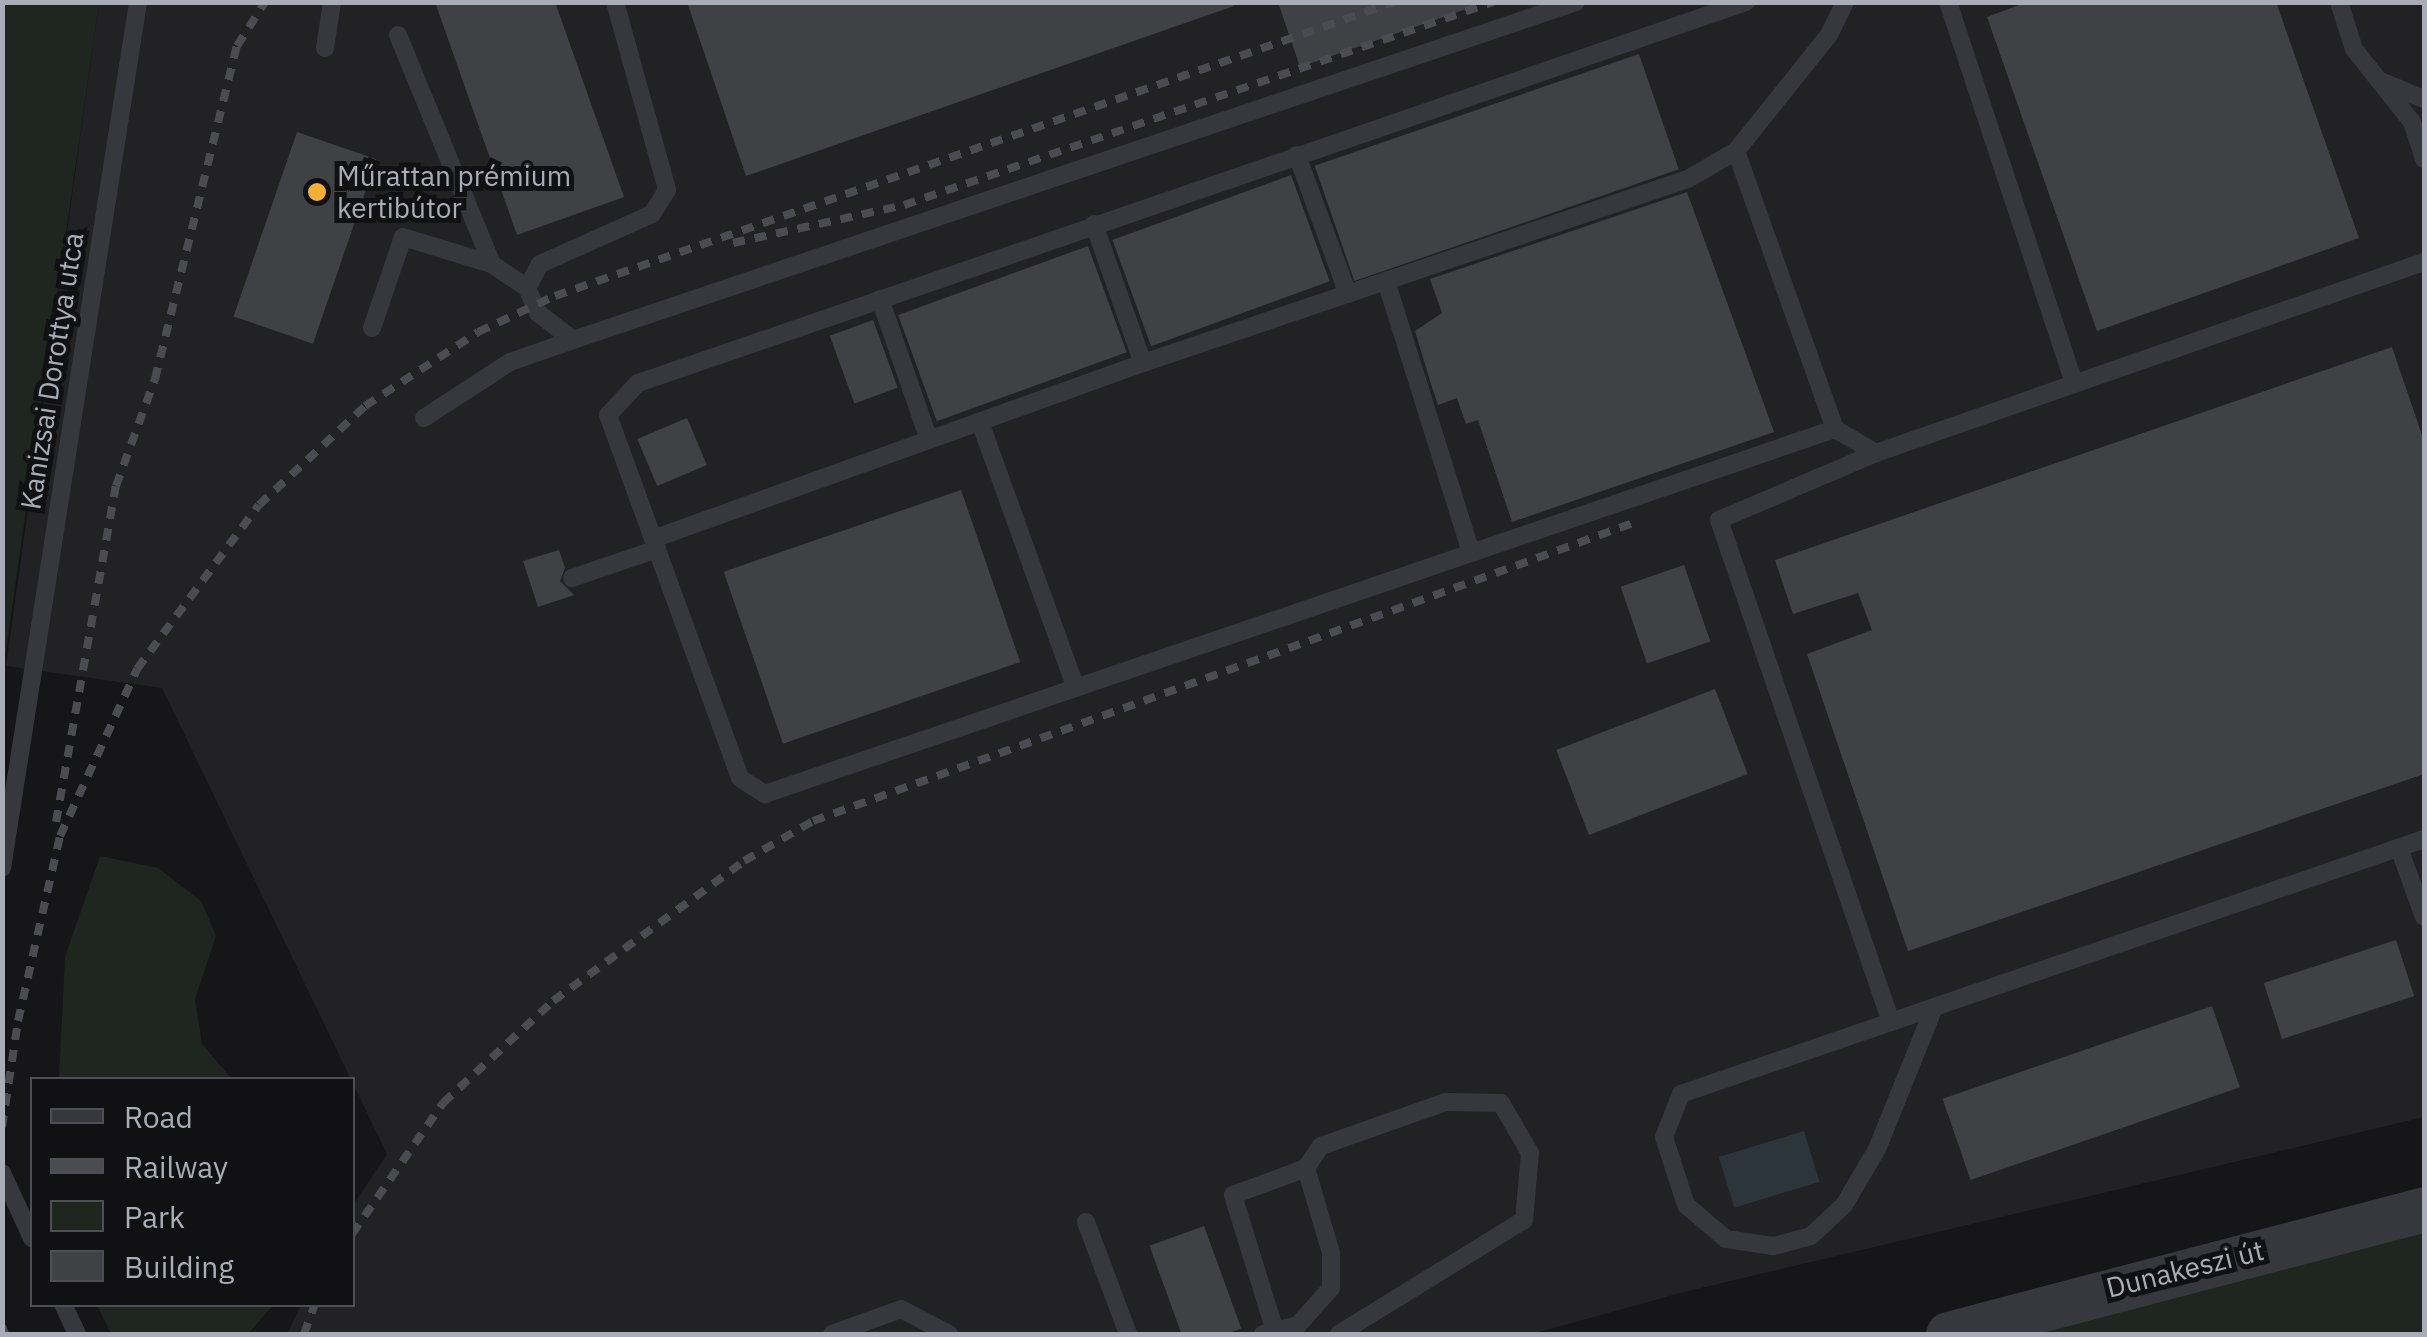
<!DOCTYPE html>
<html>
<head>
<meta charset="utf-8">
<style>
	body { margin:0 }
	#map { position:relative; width:2427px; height:1337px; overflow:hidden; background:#161618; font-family:"IBM Plex Sans",sans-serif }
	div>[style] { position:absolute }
	.built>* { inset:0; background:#222225 }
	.green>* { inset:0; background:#1e261f }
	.water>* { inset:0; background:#2c353c; transform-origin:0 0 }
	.building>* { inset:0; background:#404145; transform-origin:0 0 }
	.service>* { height:18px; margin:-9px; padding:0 9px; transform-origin:9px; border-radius:9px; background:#37383d }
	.tertiary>* { height:45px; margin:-22.5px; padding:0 22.5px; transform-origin:22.5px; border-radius:22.5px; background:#37383d }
	.rail>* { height:8px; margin-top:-4px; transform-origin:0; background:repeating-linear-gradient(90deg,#4a4c52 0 12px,transparent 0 22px) }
	.dots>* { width:28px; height:28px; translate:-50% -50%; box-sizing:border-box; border:5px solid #111113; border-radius:50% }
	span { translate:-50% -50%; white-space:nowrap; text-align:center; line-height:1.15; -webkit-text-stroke:10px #111113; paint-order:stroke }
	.poi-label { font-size:28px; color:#a8adb8 }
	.left { translate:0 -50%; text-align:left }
	.street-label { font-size:28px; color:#a8adb8 }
	.frame { position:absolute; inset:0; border:5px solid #a8adb8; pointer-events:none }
	.legend { position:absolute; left:30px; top:1077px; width:325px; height:230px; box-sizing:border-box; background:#111113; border:2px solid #4d4f55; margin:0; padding:12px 18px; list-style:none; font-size:30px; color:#a8adb8 }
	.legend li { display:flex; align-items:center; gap:20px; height:50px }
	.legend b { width:50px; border:2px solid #4d4f55 }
</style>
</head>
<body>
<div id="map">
	<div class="built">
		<div style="clip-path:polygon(99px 3px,2424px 3px,2424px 1117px,1684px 1292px,1532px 1334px,287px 1334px,301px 1305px,352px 1304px,353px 1205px,387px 1154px,162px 688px,6px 666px)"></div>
	</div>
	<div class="green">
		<div style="clip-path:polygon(3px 2px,99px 3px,3px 671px,2px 3px)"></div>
		<div style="clip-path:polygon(100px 856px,158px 868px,201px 901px,216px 936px,195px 999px,202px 1044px,232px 1079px,59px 1079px,65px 957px)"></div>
		<div style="clip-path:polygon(2424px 1231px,2424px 1334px,2018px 1334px)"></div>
		<div style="clip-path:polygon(97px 1305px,273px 1305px,248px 1334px,111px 1334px)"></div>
	</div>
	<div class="water">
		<div style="left:1804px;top:1131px;width:53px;height:89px;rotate:73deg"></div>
	</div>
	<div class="building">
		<div style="clip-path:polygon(435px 2px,555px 2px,624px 197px,517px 235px)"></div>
		<div style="clip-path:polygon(687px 2px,1234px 2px,1234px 6px,746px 176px)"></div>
		<div style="clip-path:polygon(1278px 2px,1475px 2px,1475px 6px,1300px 67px)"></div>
		<div style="clip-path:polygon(2027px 2px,2276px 2px,2359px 238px,2097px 331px,1987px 17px)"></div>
		<div style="left:1639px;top:54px;width:122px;height:343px;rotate:71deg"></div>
		<div style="left:297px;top:132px;width:84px;height:195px;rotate:19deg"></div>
		<div style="left:1291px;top:175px;width:113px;height:190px;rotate:70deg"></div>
		<div style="clip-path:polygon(1687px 192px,1774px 432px,1512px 522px,1478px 420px,1466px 424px,1457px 398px,1438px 405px,1431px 384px,1415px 331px,1442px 313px,1430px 279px)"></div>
		<div style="left:1088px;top:246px;width:113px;height:202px;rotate:70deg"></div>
		<div style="left:873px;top:320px;width:72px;height:46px;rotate:70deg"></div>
		<div style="clip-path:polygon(2392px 347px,2424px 441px,2424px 774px,1908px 951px,1807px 654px,1872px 630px,1858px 593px,1793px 614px,1775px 560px)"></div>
		<div style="left:687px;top:418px;width:51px;height:54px;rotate:67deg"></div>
		<div style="left:961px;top:490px;width:182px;height:251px;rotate:71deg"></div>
		<div style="clip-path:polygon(559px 550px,565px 568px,560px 581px,574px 595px,538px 607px,523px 561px)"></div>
		<div style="left:1684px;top:565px;width:81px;height:67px;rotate:71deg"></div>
		<div style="left:1715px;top:689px;width:91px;height:170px;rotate:69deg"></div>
		<div style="left:2396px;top:940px;width:59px;height:139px;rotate:72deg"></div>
		<div style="left:2212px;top:1006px;width:86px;height:285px;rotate:71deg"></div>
		<div style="left:1204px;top:1226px;width:109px;height:58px;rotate:70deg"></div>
	</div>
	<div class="service">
		<div style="left:615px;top:2px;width:195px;rotate:74.5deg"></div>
		<div style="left:667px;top:190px;width:28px;rotate:122deg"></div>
		<div style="left:652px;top:214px;width:123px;rotate:155.9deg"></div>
		<div style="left:540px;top:264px;width:27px;rotate:118deg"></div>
		<div style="left:527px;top:288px;width:27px;rotate:66deg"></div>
		<div style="left:538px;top:313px;width:44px;rotate:37.6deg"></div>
		<div style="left:573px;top:340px;width:1058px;rotate:-18.62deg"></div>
		<div style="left:1746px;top:2px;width:1172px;rotate:161.02deg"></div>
		<div style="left:638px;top:383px;width:44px;rotate:133.2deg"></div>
		<div style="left:608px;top:415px;width:386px;rotate:70deg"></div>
		<div style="left:740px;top:778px;width:30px;rotate:33deg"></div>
		<div style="left:765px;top:794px;width:1131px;rotate:-18.84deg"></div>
		<div style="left:1835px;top:429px;width:48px;rotate:30.3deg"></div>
		<div style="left:1876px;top:453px;width:580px;rotate:-19.22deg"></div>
		<div style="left:1948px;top:2px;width:402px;rotate:71.7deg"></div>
		<div style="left:2339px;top:2px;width:49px;rotate:72.3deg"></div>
		<div style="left:2354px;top:49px;width:93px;rotate:51.5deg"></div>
		<div style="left:2412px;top:122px;width:39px;rotate:72deg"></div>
		<div style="left:398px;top:35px;width:248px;rotate:67.7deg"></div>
		<div style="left:492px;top:264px;width:42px;rotate:34.4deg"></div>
		<div style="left:325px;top:48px;width:47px;rotate:-81.3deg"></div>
		<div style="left:2383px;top:82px;width:44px;rotate:22.5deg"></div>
		<div style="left:1297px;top:155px;width:148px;rotate:69.9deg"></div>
		<div style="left:1094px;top:224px;width:147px;rotate:70.6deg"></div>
		<div style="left:1386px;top:281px;width:281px;rotate:72.6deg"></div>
		<div style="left:880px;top:299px;width:149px;rotate:70.8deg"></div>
		<div style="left:372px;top:328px;width:96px;rotate:-71.2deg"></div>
		<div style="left:403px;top:237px;width:93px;rotate:16.9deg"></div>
		<div style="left:424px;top:418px;width:103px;rotate:-33.1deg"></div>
		<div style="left:510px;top:362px;width:67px;rotate:-19.2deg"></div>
		<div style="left:980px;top:422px;width:281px;rotate:70.2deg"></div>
		<div style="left:1835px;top:429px;width:295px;rotate:-109.6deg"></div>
		<div style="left:1736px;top:151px;width:149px;rotate:-51.3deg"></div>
		<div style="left:1829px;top:35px;width:37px;rotate:-64deg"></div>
		<div style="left:1876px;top:453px;width:171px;rotate:156.9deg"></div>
		<div style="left:1719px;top:520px;width:531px;rotate:71.09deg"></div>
		<div style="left:653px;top:539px;width:521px;rotate:-19.76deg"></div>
		<div style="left:1143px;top:363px;width:575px;rotate:-18.66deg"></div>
		<div style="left:1688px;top:179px;width:56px;rotate:-30.3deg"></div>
		<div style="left:572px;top:578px;width:90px;rotate:-18.8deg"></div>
		<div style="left:2399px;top:848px;width:73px;rotate:70.1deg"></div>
		<div style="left:2px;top:868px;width:877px;rotate:-81.07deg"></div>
		<div style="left:1933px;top:1010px;width:150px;rotate:111.9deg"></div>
		<div style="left:1877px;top:1149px;width:65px;rotate:120.5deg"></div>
		<div style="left:1844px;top:1205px;width:45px;rotate:136.8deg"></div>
		<div style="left:1811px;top:1236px;width:39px;rotate:165deg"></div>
		<div style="left:1773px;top:1246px;width:48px;rotate:-171.5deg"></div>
		<div style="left:1726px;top:1239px;width:52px;rotate:-139.6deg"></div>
		<div style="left:1686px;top:1205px;width:71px;rotate:-107.9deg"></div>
		<div style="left:1664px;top:1137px;width:46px;rotate:-68.4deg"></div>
		<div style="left:1681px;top:1094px;width:786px;rotate:-18.94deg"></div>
		<div style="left:2px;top:1173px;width:72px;rotate:65.2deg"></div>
		<div style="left:1086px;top:1222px;width:120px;rotate:69.4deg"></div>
		<div style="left:63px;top:1304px;width:33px;rotate:65deg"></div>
		<div style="left:1275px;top:1331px;width:142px;rotate:-107.2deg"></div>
		<div style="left:1233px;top:1195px;width:78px;rotate:-20.3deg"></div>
		<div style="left:832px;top:1334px;width:73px;rotate:-19.9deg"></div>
		<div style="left:901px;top:1309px;width:54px;rotate:27.5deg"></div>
		<div style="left:1263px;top:1334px;width:36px;rotate:-14deg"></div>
		<div style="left:1298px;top:1325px;width:50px;rotate:-48.3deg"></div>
		<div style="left:1331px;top:1288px;width:35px;rotate:-90deg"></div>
		<div style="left:1331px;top:1253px;width:89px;rotate:-106.4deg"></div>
		<div style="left:1306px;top:1168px;width:27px;rotate:-56deg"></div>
		<div style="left:1321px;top:1146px;width:133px;rotate:-19.4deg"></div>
		<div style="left:1446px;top:1102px;width:55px;rotate:1deg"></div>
		<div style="left:1501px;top:1103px;width:58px;rotate:59.9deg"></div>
		<div style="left:1530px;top:1153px;width:67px;rotate:95.1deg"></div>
		<div style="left:1524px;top:1220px;width:217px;rotate:148.4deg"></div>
	</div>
	<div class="tertiary">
		<div style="left:1948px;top:1334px;width:492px;rotate:-14.7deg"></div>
	</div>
	<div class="rail">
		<div style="left:733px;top:243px;width:175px;rotate:-12.5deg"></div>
		<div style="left:904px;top:205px;width:623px;rotate:-19.02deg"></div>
		<div style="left:56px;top:822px;width:341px;rotate:-79.9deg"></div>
		<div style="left:116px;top:486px;width:114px;rotate:-70deg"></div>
		<div style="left:155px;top:379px;width:343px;rotate:-76.2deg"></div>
		<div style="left:237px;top:46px;width:52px;rotate:-57.5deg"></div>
		<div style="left:2px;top:1127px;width:107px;rotate:-81.4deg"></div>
		<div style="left:18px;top:1021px;width:190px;rotate:-77.2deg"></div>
		<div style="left:60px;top:836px;width:184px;rotate:-65.2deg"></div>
		<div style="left:137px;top:669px;width:204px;rotate:-53.4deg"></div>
		<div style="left:259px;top:505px;width:145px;rotate:-43deg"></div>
		<div style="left:365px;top:406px;width:135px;rotate:-33.2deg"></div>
		<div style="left:478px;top:332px;width:85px;rotate:-25.1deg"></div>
		<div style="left:555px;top:296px;width:889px;rotate:-19.31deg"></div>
		<div style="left:352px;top:1234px;width:160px;rotate:-55.2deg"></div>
		<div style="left:443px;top:1103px;width:150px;rotate:-42.8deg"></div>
		<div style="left:553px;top:1001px;width:237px;rotate:-36.2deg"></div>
		<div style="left:744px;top:861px;width:80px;rotate:-30.1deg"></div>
		<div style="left:813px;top:821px;width:876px;rotate:-19.97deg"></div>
		<div style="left:2px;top:1326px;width:9px;rotate:69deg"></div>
		<div style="left:304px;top:1334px;width:32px;rotate:-70deg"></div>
	</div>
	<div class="dots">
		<div style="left:317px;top:192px;background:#f2b134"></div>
	</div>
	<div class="poi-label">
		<span class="left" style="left:337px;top:192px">Műrattan prémium<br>kertibútor</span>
	</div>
	<div class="street-label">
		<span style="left:52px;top:371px;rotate:-81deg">Kanizsai Dorottya utca</span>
		<span style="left:2185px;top:1269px;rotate:-14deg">Dunakeszi út</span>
	</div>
	<div class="frame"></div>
	<ul class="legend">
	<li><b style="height:12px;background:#37383d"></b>Road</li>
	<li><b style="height:12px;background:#4a4c52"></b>Railway</li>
	<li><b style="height:28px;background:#1e261f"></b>Park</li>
	<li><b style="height:28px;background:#404145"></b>Building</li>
	</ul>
</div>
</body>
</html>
